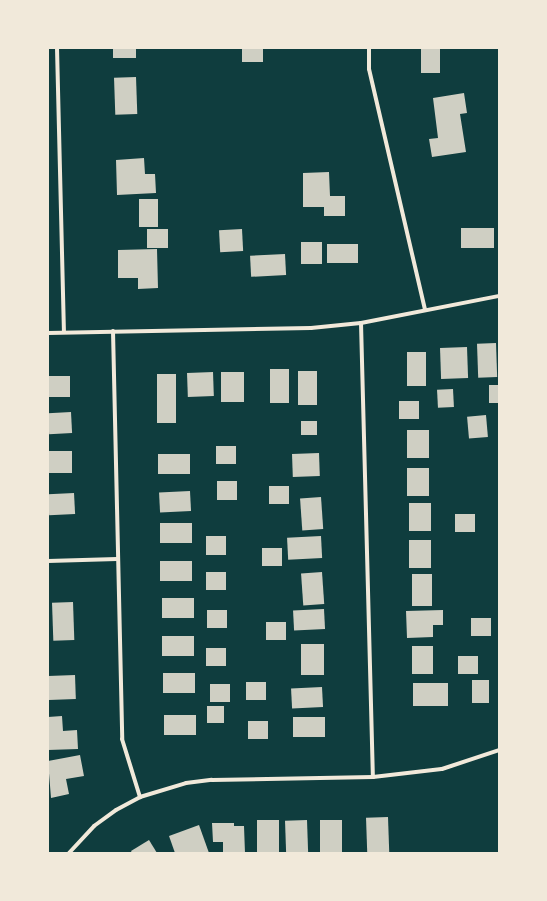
<!DOCTYPE html>
<html>
<head>
<meta charset="utf-8">
<style>
	body { margin:0 }
	#map { position:relative; width:547px; height:901px; overflow:hidden; background:#0f3d3e; font-family:"Open Sans",sans-serif }
	div>[style] { position:absolute }
	.building>* { inset:0; background:#cfcfc3; transform-origin:0 0 }
	.minor>* { height:4px; margin:-2px; padding:0 2px; transform-origin:2px; border-radius:2px; background:#f1e9da }
	span { translate:-50% -50%; white-space:nowrap; text-align:center; line-height:1.15; -webkit-text-stroke:4px #f1e9da; paint-order:stroke }
	.frame { position:absolute; inset:0; border:49px solid #f1e9da; pointer-events:none }
</style>
</head>
<body>
<div id="map">
	<div class="building">
		<div style="left:113px;top:48px;width:23px;height:10px"></div>
		<div style="left:242px;top:48px;width:21px;height:14px"></div>
		<div style="left:421px;top:48px;width:19px;height:25px"></div>
		<div style="left:136px;top:77px;width:37px;height:22px;rotate:88deg"></div>
		<div style="clip-path:polygon(464px 93px,467px 113px,460px 114px,466px 152px,432px 157px,429px 139px,438px 138px,433px 98px)"></div>
		<div style="clip-path:polygon(144px 158px,145px 174px,155px 174px,156px 193px,117px 195px,116px 160px)"></div>
		<div style="clip-path:polygon(329px 172px,330px 196px,345px 196px,345px 216px,324px 216px,324px 207px,303px 207px,303px 173px)"></div>
		<div style="left:158px;top:199px;width:28px;height:19px;rotate:90deg"></div>
		<div style="left:494px;top:228px;width:20px;height:33px;rotate:90deg"></div>
		<div style="left:147px;top:229px;width:21px;height:19px"></div>
		<div style="left:242px;top:229px;width:22px;height:23px;rotate:87deg"></div>
		<div style="left:301px;top:242px;width:21px;height:22px"></div>
		<div style="left:358px;top:244px;width:19px;height:31px;rotate:90deg"></div>
		<div style="clip-path:polygon(157px 249px,158px 288px,138px 289px,138px 278px,118px 278px,118px 250px)"></div>
		<div style="left:285px;top:254px;width:21px;height:35px;rotate:87deg"></div>
		<div style="left:496px;top:343px;width:34px;height:19px;rotate:88deg"></div>
		<div style="left:467px;top:347px;width:31px;height:27px;rotate:88deg"></div>
		<div style="left:407px;top:352px;width:19px;height:34px"></div>
		<div style="left:270px;top:369px;width:19px;height:34px"></div>
		<div style="left:298px;top:371px;width:19px;height:34px"></div>
		<div style="left:213px;top:372px;width:24px;height:26px;rotate:88deg"></div>
		<div style="left:221px;top:372px;width:23px;height:30px"></div>
		<div style="left:157px;top:374px;width:19px;height:49px"></div>
		<div style="left:48px;top:376px;width:22px;height:21px"></div>
		<div style="left:499px;top:385px;width:18px;height:10px;rotate:90deg"></div>
		<div style="left:453px;top:389px;width:18px;height:16px;rotate:87deg"></div>
		<div style="left:399px;top:401px;width:20px;height:18px"></div>
		<div style="left:71px;top:412px;width:21px;height:23px;rotate:87deg"></div>
		<div style="left:486px;top:415px;width:22px;height:19px;rotate:85deg"></div>
		<div style="left:301px;top:421px;width:16px;height:14px"></div>
		<div style="left:407px;top:430px;width:22px;height:28px"></div>
		<div style="left:236px;top:446px;width:18px;height:20px;rotate:90deg"></div>
		<div style="left:48px;top:451px;width:24px;height:22px"></div>
		<div style="left:319px;top:453px;width:23px;height:27px;rotate:88deg"></div>
		<div style="left:190px;top:454px;width:20px;height:32px;rotate:90deg"></div>
		<div style="left:429px;top:468px;width:28px;height:22px;rotate:90deg"></div>
		<div style="left:217px;top:481px;width:20px;height:19px"></div>
		<div style="left:289px;top:486px;width:18px;height:20px;rotate:90deg"></div>
		<div style="left:190px;top:491px;width:20px;height:31px;rotate:87deg"></div>
		<div style="left:74px;top:493px;width:21px;height:26px;rotate:87deg"></div>
		<div style="left:321px;top:497px;width:32px;height:21px;rotate:86deg"></div>
		<div style="left:409px;top:503px;width:22px;height:28px"></div>
		<div style="left:455px;top:514px;width:20px;height:18px"></div>
		<div style="left:192px;top:523px;width:20px;height:32px;rotate:90deg"></div>
		<div style="left:226px;top:536px;width:19px;height:20px;rotate:90deg"></div>
		<div style="left:321px;top:536px;width:22px;height:34px;rotate:87deg"></div>
		<div style="left:431px;top:540px;width:28px;height:22px;rotate:90deg"></div>
		<div style="left:262px;top:548px;width:20px;height:18px"></div>
		<div style="left:160px;top:561px;width:32px;height:20px"></div>
		<div style="left:206px;top:572px;width:20px;height:18px"></div>
		<div style="left:322px;top:572px;width:32px;height:21px;rotate:86deg"></div>
		<div style="left:412px;top:574px;width:20px;height:32px"></div>
		<div style="left:194px;top:598px;width:20px;height:32px;rotate:90deg"></div>
		<div style="left:73px;top:602px;width:38px;height:21px;rotate:88deg"></div>
		<div style="left:324px;top:609px;width:20px;height:31px;rotate:87deg"></div>
		<div style="left:227px;top:610px;width:18px;height:20px;rotate:90deg"></div>
		<div style="clip-path:polygon(443px 610px,443px 625px,433px 625px,433px 637px,407px 638px,406px 611px)"></div>
		<div style="left:491px;top:618px;width:18px;height:20px;rotate:90deg"></div>
		<div style="left:266px;top:622px;width:20px;height:18px"></div>
		<div style="left:194px;top:636px;width:20px;height:32px;rotate:90deg"></div>
		<div style="left:301px;top:644px;width:23px;height:31px"></div>
		<div style="left:412px;top:646px;width:21px;height:28px"></div>
		<div style="left:206px;top:648px;width:20px;height:18px"></div>
		<div style="left:478px;top:656px;width:18px;height:20px;rotate:90deg"></div>
		<div style="left:195px;top:673px;width:20px;height:32px;rotate:90deg"></div>
		<div style="left:75px;top:675px;width:24px;height:27px;rotate:88deg"></div>
		<div style="left:472px;top:680px;width:17px;height:23px"></div>
		<div style="left:246px;top:682px;width:20px;height:18px"></div>
		<div style="left:448px;top:683px;width:23px;height:35px;rotate:90deg"></div>
		<div style="left:230px;top:684px;width:18px;height:20px;rotate:90deg"></div>
		<div style="left:322px;top:687px;width:20px;height:31px;rotate:87deg"></div>
		<div style="left:224px;top:706px;width:17px;height:17px;rotate:90deg"></div>
		<div style="left:196px;top:715px;width:20px;height:32px;rotate:90deg"></div>
		<div style="clip-path:polygon(62px 716px,63px 731px,77px 730px,78px 749px,48px 750px,48px 717px)"></div>
		<div style="left:325px;top:717px;width:20px;height:32px;rotate:90deg"></div>
		<div style="left:248px;top:721px;width:20px;height:18px"></div>
		<div style="clip-path:polygon(80px 755px,84px 776px,66px 779px,69px 794px,51px 798px,48px 761px)"></div>
		<div style="left:388px;top:817px;width:36px;height:22px;rotate:88deg"></div>
		<div style="left:257px;top:820px;width:22px;height:33px"></div>
		<div style="left:307px;top:820px;width:33px;height:22px;rotate:88deg"></div>
		<div style="left:320px;top:820px;width:22px;height:33px"></div>
		<div style="clip-path:polygon(212px 823px,234px 823px,234px 826px,244px 826px,245px 853px,223px 853px,223px 842px,213px 842px)"></div>
		<div style="clip-path:polygon(199px 825px,209px 853px,175px 853px,169px 836px)"></div>
		<div style="clip-path:polygon(149px 840px,157px 853px,132px 853px,131px 851px)"></div>
	</div>
	<div class="minor">
		<div style="left:57px;top:48px;width:284px;rotate:88.6deg"></div>
		<div style="left:369px;top:48px;width:21px;rotate:90deg"></div>
		<div style="left:369px;top:69px;width:247px;rotate:76.9deg"></div>
		<div style="left:361px;top:323px;width:454px;rotate:88.5deg"></div>
		<div style="left:113px;top:331px;width:408px;rotate:88.7deg"></div>
		<div style="left:122px;top:739px;width:61px;rotate:72.8deg"></div>
		<div style="left:48px;top:333px;width:263px;rotate:-1.1deg"></div>
		<div style="left:311px;top:328px;width:50px;rotate:-5.7deg"></div>
		<div style="left:361px;top:323px;width:141px;rotate:-11.1deg"></div>
		<div style="left:48px;top:561px;width:69px;rotate:-1.7deg"></div>
		<div style="left:69px;top:853px;width:37px;rotate:-47deg"></div>
		<div style="left:94px;top:826px;width:27px;rotate:-36deg"></div>
		<div style="left:116px;top:810px;width:27px;rotate:-28deg"></div>
		<div style="left:140px;top:797px;width:48px;rotate:-16.9deg"></div>
		<div style="left:186px;top:783px;width:26px;rotate:-7deg"></div>
		<div style="left:212px;top:780px;width:161px;rotate:-1.1deg"></div>
		<div style="left:373px;top:777px;width:69px;rotate:-6.6deg"></div>
		<div style="left:442px;top:769px;width:60px;rotate:-18.4deg"></div>
	</div>
	<div class="frame"></div>
</div>
</body>
</html>
